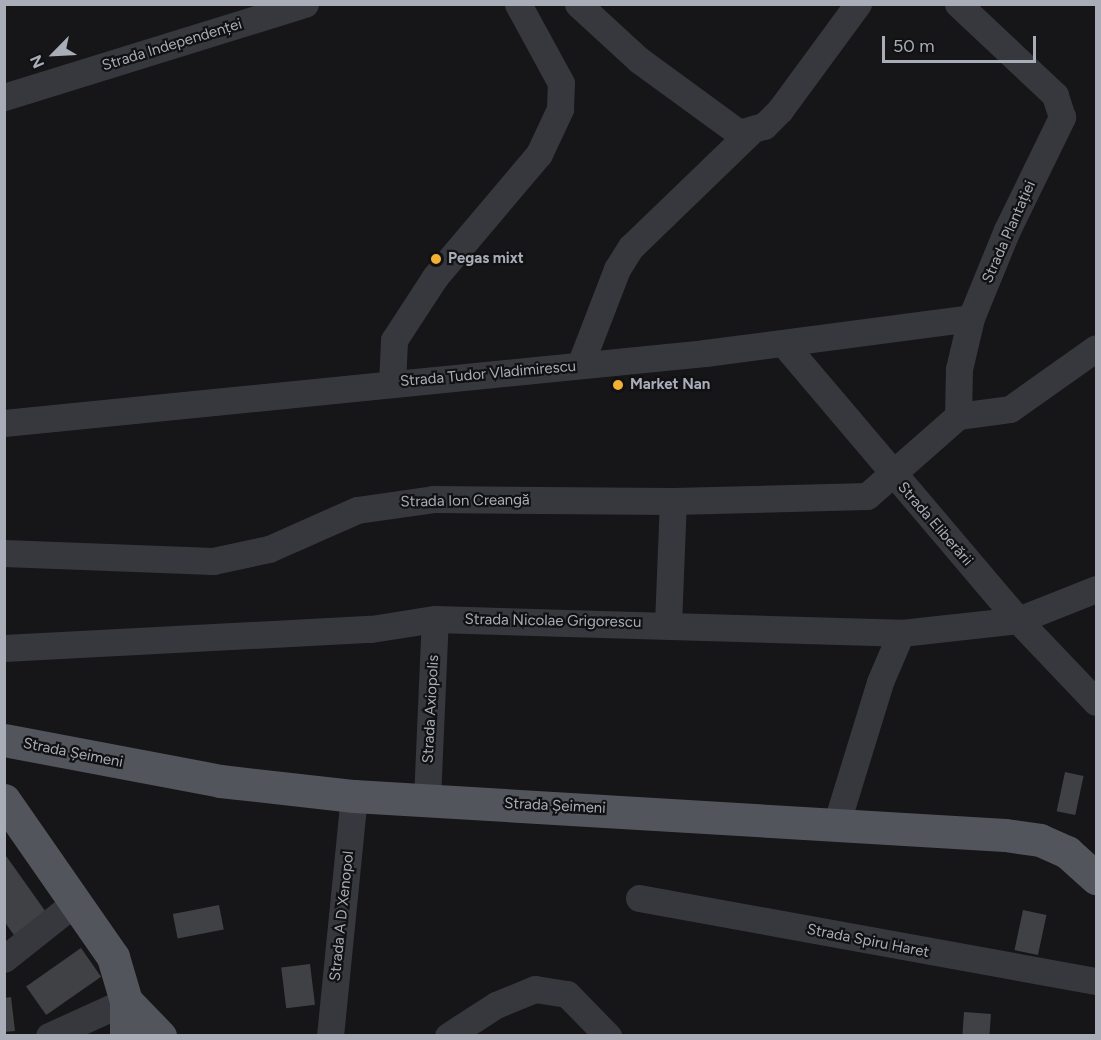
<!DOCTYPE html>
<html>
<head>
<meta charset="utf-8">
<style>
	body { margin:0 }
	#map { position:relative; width:1101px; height:1040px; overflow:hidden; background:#161618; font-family:Figtree,sans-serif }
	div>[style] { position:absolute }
	.building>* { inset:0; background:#404145; transform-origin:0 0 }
	.minor>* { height:27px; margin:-13.5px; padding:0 13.5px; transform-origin:13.5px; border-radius:13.5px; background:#37383d }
	.major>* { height:33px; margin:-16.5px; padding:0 16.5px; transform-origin:16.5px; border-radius:16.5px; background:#53555c }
	.dots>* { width:16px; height:16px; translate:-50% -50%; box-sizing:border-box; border:3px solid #111113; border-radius:50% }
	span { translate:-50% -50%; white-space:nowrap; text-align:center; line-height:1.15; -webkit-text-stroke:4.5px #111113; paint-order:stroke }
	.street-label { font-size:15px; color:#a8adb8 }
	.poi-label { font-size:15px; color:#a8adb8; font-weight:700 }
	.left { translate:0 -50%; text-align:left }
	.frame { position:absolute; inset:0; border:6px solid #a8adb8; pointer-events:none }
	.north { position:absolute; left:24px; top:24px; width:60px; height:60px; -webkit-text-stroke:4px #111113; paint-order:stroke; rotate:246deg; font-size:16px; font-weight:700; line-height:24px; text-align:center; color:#a8adb8 }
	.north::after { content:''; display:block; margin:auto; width:21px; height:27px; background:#a8adb8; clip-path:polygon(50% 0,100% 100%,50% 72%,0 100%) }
	.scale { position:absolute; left:882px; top:36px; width:154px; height:27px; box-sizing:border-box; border:3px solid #a8adb8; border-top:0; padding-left:8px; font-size:18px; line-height:21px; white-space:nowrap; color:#a8adb8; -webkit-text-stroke:4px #111113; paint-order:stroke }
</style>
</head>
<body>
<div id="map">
	<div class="building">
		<div style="left:1065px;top:772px;width:19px;height:40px;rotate:12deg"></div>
		<div style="clip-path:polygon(4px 853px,48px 915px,16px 938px,4px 921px)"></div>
		<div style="left:219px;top:905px;width:25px;height:47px;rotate:79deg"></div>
		<div style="left:1023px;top:910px;width:24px;height:41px;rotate:12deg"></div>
		<div style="left:81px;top:948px;width:35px;height:67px;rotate:55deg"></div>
		<div style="left:310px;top:964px;width:41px;height:29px;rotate:83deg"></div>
		<div style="clip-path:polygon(11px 997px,15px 1031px,4px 1032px,4px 998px)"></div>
		<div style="left:964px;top:1012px;width:27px;height:24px;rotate:4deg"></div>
	</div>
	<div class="minor">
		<div style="left:578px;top:4px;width:83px;rotate:42.6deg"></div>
		<div style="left:639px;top:60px;width:124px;rotate:36.1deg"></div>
		<div style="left:739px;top:133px;width:26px;rotate:-16deg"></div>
		<div style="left:764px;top:126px;width:23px;rotate:-45deg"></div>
		<div style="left:780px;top:110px;width:132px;rotate:-53.7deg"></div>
		<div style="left:4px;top:97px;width:315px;rotate:-17.2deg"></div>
		<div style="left:784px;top:344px;width:362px;rotate:49.7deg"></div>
		<div style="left:1018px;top:620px;width:113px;rotate:46.4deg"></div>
		<div style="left:580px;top:365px;width:103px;rotate:-68.9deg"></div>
		<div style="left:617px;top:269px;width:26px;rotate:-58deg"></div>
		<div style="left:631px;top:247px;width:165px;rotate:-44deg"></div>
		<div style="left:392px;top:383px;width:43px;rotate:-87.3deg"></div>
		<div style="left:394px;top:340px;width:75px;rotate:-56.9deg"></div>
		<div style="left:435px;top:277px;width:161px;rotate:-49.8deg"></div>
		<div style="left:539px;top:154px;width:50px;rotate:-65deg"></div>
		<div style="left:560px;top:109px;width:26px;rotate:-88deg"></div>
		<div style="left:561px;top:83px;width:90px;rotate:-118.6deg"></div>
		<div style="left:958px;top:416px;width:52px;rotate:-7.7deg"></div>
		<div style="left:1010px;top:409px;width:105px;rotate:-35.3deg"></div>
		<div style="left:4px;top:423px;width:704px;rotate:-5.7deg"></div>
		<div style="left:705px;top:353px;width:268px;rotate:-7.5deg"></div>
		<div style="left:4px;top:553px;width:209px;rotate:2.2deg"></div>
		<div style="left:213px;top:561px;width:57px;rotate:-12.1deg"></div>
		<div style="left:269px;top:549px;width:96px;rotate:-23.9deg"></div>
		<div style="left:357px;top:510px;width:77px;rotate:-8.2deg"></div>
		<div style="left:433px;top:499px;width:240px;rotate:0.5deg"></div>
		<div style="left:673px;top:501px;width:194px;rotate:-1.5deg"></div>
		<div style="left:867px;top:496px;width:121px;rotate:-41.3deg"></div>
		<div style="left:958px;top:416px;width:47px;rotate:-88.8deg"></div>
		<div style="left:959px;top:369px;width:52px;rotate:-76.8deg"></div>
		<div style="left:971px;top:318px;width:95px;rotate:-67.8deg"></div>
		<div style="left:1007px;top:230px;width:126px;rotate:-64deg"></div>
		<div style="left:1062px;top:117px;width:23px;rotate:-108deg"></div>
		<div style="left:1055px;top:95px;width:133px;rotate:-136.8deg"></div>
		<div style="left:668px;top:624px;width:123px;rotate:-87.7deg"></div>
		<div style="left:4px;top:648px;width:367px;rotate:-3deg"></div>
		<div style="left:371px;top:629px;width:65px;rotate:-8.9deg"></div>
		<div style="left:435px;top:619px;width:466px;rotate:1.7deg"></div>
		<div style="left:901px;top:633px;width:118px;rotate:-6.3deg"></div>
		<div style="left:1018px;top:620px;width:84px;rotate:-21.7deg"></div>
		<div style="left:427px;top:799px;width:180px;rotate:-87.5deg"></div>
		<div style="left:837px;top:822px;width:146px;rotate:-72.9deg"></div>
		<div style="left:880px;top:682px;width:53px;rotate:-66.8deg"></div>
		<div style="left:639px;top:898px;width:464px;rotate:10.3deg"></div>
		<div style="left:4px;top:959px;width:93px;rotate:-38.5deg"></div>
		<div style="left:49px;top:1036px;width:85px;rotate:-24.4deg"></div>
		<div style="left:330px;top:1036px;width:241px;rotate:-84.3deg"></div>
		<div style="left:448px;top:1036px;width:57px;rotate:-32.9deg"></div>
		<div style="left:496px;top:1005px;width:42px;rotate:-22.3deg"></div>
		<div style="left:535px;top:989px;width:32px;rotate:9deg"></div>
		<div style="left:567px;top:994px;width:59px;rotate:45.7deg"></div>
	</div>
	<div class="major">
		<div style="left:4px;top:740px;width:220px;rotate:10.7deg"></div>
		<div style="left:220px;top:781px;width:135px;rotate:6.4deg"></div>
		<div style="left:354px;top:796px;width:652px;rotate:3.43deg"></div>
		<div style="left:1005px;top:835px;width:35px;rotate:8deg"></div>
		<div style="left:1040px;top:840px;width:30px;rotate:24deg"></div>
		<div style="left:1067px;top:852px;width:39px;rotate:42deg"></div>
		<div style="left:4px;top:800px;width:191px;rotate:55.2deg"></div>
		<div style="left:113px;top:957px;width:46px;rotate:73.5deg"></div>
		<div style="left:126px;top:1001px;width:35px;rotate:90deg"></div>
		<div style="left:126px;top:1001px;width:49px;rotate:45.8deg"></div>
	</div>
	<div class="dots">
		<div style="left:436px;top:259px;background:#f2b134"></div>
		<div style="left:618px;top:385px;background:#f2b134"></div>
	</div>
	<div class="street-label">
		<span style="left:172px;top:45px;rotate:-17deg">Strada Independenței</span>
		<span style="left:1009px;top:232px;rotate:-66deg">Strada Plantației</span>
		<span style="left:488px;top:374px;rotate:-5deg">Strada Tudor Vladimirescu</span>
		<span style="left:465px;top:501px;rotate:-1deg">Strada Ion Creangă</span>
		<span style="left:935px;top:524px;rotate:49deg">Strada Eliberării</span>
		<span style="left:553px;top:621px;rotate:1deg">Strada Nicolae Grigorescu</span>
		<span style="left:431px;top:709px;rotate:-87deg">Strada Axiopolis</span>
		<span style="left:73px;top:753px;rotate:11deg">Strada Șeimeni</span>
		<span style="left:555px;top:806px;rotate:3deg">Strada Șeimeni</span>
		<span style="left:342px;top:916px;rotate:-84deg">Strada A D Xenopol</span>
		<span style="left:868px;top:941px;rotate:11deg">Strada Spiru Haret</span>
	</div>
	<div class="poi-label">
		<span class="left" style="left:448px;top:259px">Pegas mixt</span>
		<span class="left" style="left:630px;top:385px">Market Nan</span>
	</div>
	<div class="frame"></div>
	<div class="north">N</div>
	<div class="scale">50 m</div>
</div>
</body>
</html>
